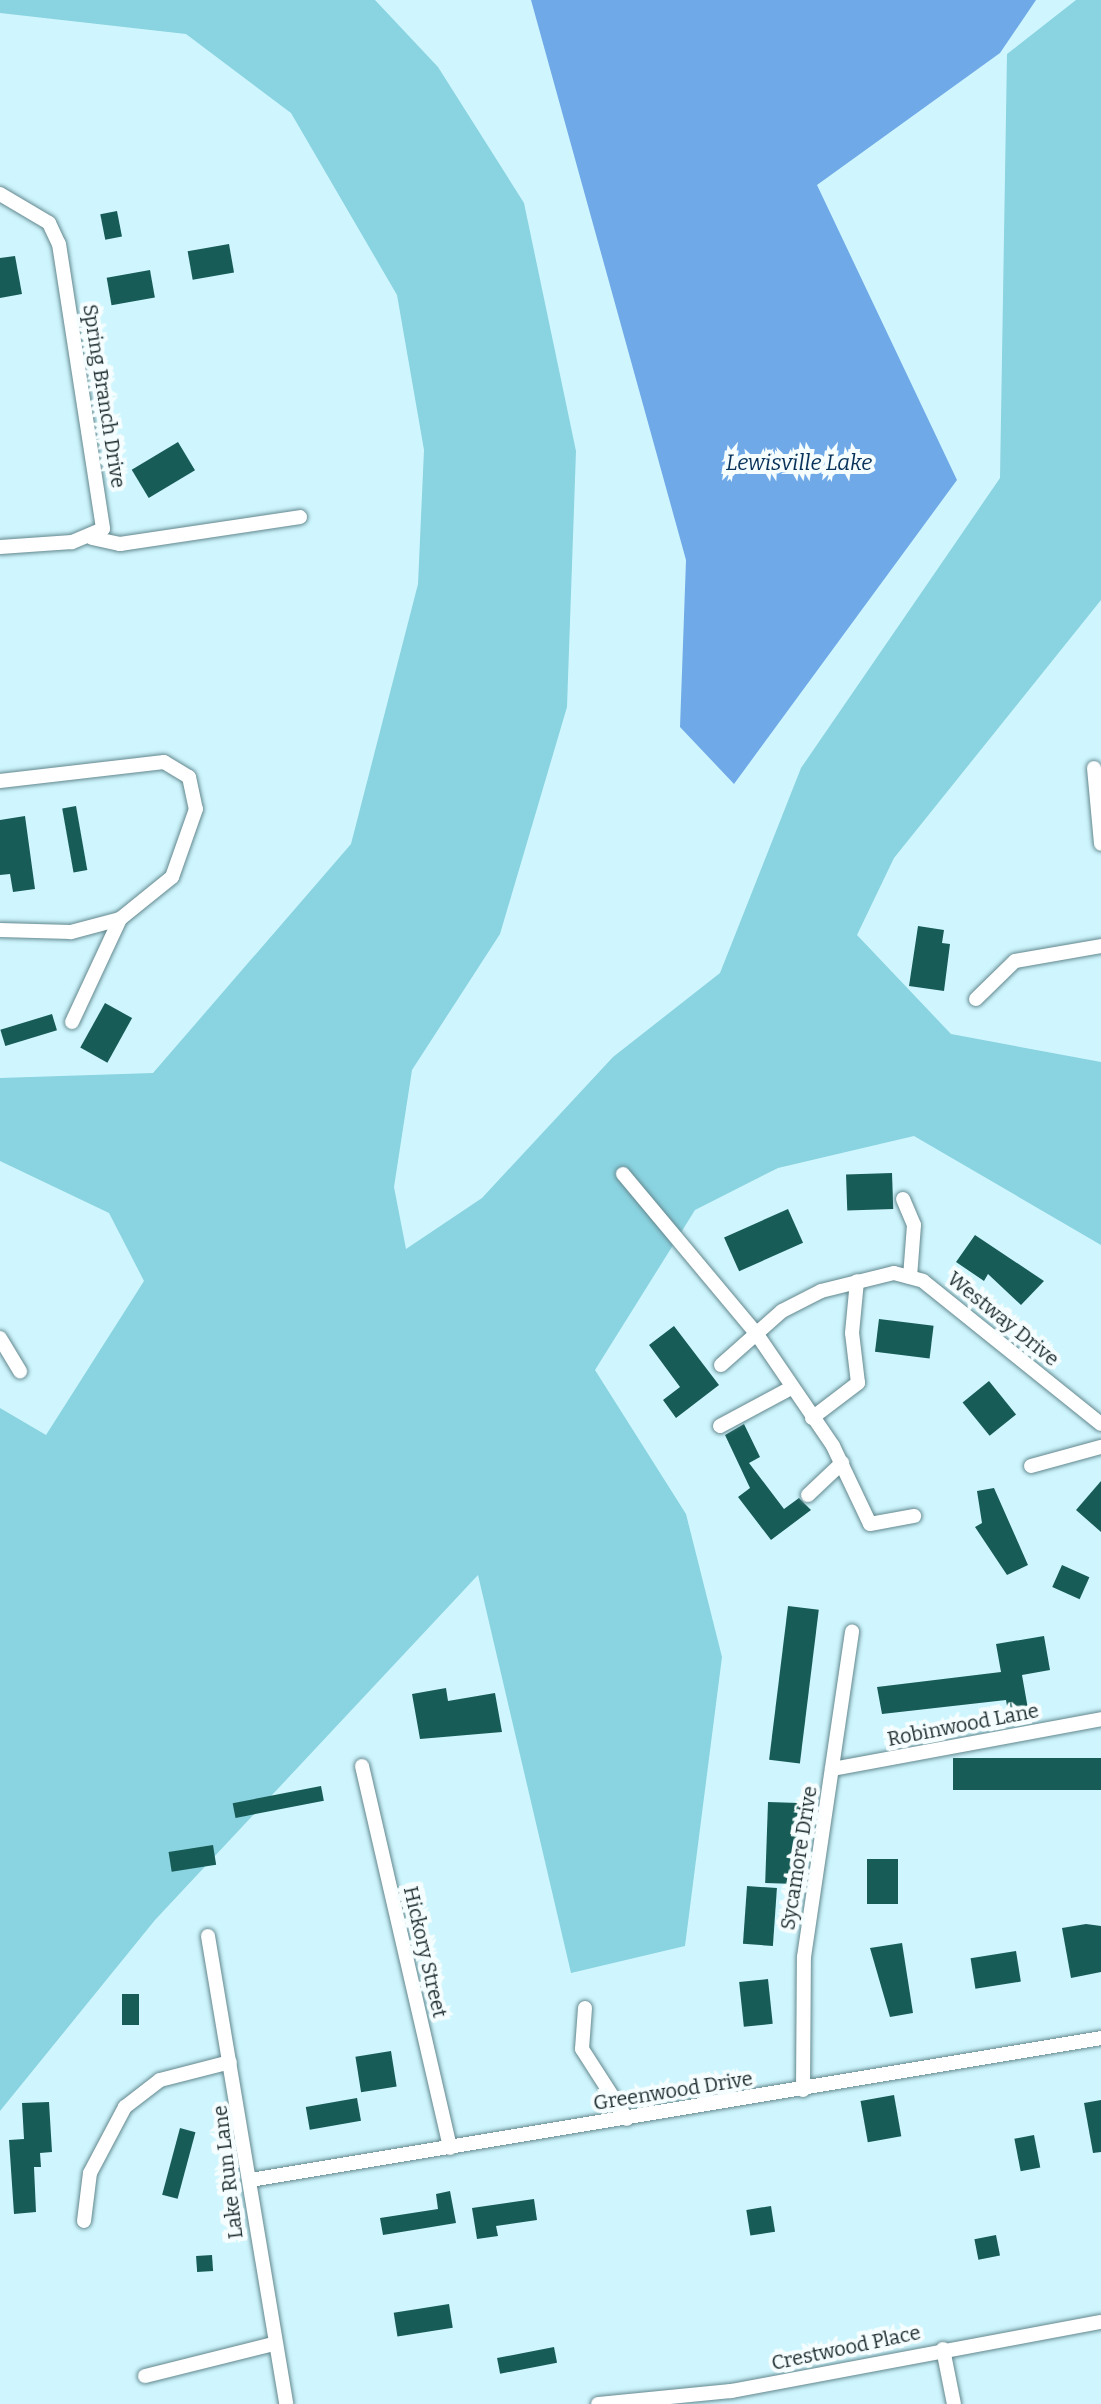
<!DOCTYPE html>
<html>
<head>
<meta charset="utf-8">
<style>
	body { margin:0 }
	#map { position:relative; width:1101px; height:2404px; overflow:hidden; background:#cff6fe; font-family:Bitter,serif }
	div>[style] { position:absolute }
	.green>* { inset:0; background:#8ad3e0 }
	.water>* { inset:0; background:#70a9e7 }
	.building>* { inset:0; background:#185c57; transform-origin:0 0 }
	.roads { filter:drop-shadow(0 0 2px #63878e) drop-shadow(0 0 2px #63878e) }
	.street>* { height:14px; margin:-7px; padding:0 7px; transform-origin:7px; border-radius:7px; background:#fff }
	span { translate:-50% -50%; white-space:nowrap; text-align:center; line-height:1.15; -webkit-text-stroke:8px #f5fdfe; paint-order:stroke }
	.street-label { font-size:20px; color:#1c2b2e }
	.water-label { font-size:22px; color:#09325a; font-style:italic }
</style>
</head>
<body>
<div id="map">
	<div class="green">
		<div style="clip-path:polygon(0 0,375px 0,438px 67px,524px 203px,576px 451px,567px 707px,500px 934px,412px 1070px,394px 1187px,406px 1249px,482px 1198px,613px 1057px,720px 973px,801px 768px,1000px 478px,1007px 54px,1076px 0,1101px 0,1101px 600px,894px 858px,857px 935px,951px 1034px,1101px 1062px,1101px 1245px,914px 1136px,778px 1168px,695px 1210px,595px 1370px,686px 1514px,722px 1657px,685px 1946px,571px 1973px,478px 1575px,155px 1920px,0 2111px,0 1408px,46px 1435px,144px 1281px,109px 1213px,0 1161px,0 1078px,153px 1073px,351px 844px,418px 584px,424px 450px,397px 295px,291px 113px,186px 34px,0 13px)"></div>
	</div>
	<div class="water">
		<div style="clip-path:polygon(531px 0,1036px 0,1000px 53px,817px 185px,957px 480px,734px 784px,680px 727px,686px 560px)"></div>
	</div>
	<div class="building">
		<div style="left:117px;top:211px;width:26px;height:17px;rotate:79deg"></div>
		<div style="left:229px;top:244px;width:29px;height:42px;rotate:80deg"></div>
		<div style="clip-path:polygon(15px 256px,22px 294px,0 298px,0 258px)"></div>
		<div style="left:150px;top:270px;width:28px;height:44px;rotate:80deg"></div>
		<div style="left:178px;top:442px;width:33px;height:54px;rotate:59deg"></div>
		<div style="left:76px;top:806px;width:65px;height:14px;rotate:80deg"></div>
		<div style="clip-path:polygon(25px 816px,35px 889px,13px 892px,10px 874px,0 875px,0 820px)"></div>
		<div style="clip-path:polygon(918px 926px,944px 930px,942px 943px,950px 944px,944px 991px,909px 986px)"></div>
		<div style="left:105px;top:1003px;width:31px;height:51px;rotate:29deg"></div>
		<div style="left:52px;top:1014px;width:17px;height:54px;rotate:73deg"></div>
		<div style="left:892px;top:1173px;width:36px;height:46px;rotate:88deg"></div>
		<div style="left:788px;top:1209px;width:37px;height:70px;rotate:66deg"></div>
		<div style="clip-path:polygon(975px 1235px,1044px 1281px,1021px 1305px,988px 1274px,984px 1281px,956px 1262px)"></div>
		<div style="left:879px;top:1319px;width:55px;height:33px;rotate:7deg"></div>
		<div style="clip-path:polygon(674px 1326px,719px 1385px,676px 1418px,663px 1400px,680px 1387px,649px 1345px)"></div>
		<div style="left:989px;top:1381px;width:43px;height:34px;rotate:51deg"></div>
		<div style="clip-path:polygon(744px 1424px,760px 1457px,749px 1463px,784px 1509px,799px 1498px,811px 1510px,771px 1540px,738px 1497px,750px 1488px,725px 1435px)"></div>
		<div style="clip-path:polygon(1101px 1481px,1101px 1532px,1076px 1510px)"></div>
		<div style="clip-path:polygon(994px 1488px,1028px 1565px,1007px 1575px,975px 1527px,982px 1523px,977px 1491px)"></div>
		<div style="left:1062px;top:1565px;width:30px;height:24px;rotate:24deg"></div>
		<div style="left:788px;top:1606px;width:31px;height:155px;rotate:7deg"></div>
		<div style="clip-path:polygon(1044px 1636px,1050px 1670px,1022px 1675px,1028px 1709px,1008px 1712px,1006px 1700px,882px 1714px,877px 1687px,1001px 1672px,996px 1644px)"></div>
		<div style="clip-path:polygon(446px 1688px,448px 1701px,495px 1693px,502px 1732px,420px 1739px,412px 1694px)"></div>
		<div style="left:1101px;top:1758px;width:32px;height:148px;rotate:90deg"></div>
		<div style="left:321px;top:1786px;width:15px;height:90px;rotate:79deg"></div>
		<div style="left:768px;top:1802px;width:31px;height:81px;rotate:2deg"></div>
		<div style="left:213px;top:1845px;width:20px;height:45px;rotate:81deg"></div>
		<div style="left:867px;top:1859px;width:31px;height:45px"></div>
		<div style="left:747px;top:1886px;width:30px;height:58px;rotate:4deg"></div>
		<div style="clip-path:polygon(1086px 1924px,1101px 1926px,1101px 1972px,1071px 1978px,1062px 1928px)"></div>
		<div style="clip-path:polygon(902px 1943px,913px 2013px,890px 2017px,870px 1948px)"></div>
		<div style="left:1016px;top:1951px;width:31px;height:46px;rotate:81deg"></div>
		<div style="left:768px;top:1979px;width:45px;height:29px;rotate:84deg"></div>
		<div style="left:122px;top:1994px;width:17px;height:31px"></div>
		<div style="left:391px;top:2051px;width:36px;height:36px;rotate:81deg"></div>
		<div style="left:894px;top:2095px;width:42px;height:34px;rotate:80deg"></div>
		<div style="left:357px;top:2098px;width:23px;height:52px;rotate:80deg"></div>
		<div style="clip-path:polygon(1101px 2100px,1101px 2152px,1093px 2153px,1084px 2103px)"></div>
		<div style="clip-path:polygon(49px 2102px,52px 2152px,40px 2153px,41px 2167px,34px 2167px,36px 2212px,14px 2214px,9px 2140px,24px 2139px,22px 2103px)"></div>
		<div style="left:180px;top:2128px;width:16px;height:69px;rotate:15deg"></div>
		<div style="left:1034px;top:2135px;width:33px;height:20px;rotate:79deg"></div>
		<div style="clip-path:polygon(450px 2191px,456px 2223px,383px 2235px,380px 2218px,438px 2209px,436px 2194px)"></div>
		<div style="clip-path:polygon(534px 2199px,537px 2220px,496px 2226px,498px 2236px,477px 2239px,472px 2208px)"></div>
		<div style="left:771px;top:2206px;width:26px;height:25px;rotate:81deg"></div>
		<div style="left:996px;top:2235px;width:21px;height:22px;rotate:79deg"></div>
		<div style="left:212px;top:2255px;width:16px;height:16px;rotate:86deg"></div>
		<div style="left:449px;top:2304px;width:24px;height:56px;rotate:81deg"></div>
		<div style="left:554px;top:2347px;width:16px;height:58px;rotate:79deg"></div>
	</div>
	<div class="roads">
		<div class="street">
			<div style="left:0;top:194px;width:57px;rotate:30.6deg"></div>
			<div style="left:49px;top:223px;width:23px;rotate:65deg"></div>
			<div style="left:59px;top:244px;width:288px;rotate:81.2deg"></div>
			<div style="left:103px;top:529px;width:34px;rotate:157deg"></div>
			<div style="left:72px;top:542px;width:72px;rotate:176deg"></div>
			<div style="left:92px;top:538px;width:29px;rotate:12deg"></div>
			<div style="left:120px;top:544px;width:182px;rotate:-8.5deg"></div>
			<div style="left:1094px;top:768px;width:76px;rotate:84.7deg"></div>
			<div style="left:0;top:781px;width:165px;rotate:-6.6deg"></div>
			<div style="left:164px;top:762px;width:29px;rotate:31deg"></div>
			<div style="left:189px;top:777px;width:33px;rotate:78deg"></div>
			<div style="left:196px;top:809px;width:72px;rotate:109.4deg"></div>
			<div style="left:172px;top:877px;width:67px;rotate:141.1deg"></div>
			<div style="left:120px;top:919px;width:51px;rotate:165.1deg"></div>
			<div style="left:71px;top:932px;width:71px;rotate:-178.4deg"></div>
			<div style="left:976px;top:999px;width:54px;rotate:-44.3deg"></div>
			<div style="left:1015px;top:961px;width:87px;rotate:-9.9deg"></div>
			<div style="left:72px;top:1022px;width:114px;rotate:-65deg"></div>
			<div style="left:623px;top:1174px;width:207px;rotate:50.1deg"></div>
			<div style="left:756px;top:1333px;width:137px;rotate:55.7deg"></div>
			<div style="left:833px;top:1446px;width:86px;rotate:64.6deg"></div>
			<div style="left:870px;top:1524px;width:45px;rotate:-10.3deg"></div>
			<div style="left:903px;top:1199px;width:28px;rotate:67deg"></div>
			<div style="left:914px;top:1225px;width:52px;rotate:94.4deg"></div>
			<div style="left:0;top:1338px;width:39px;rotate:59deg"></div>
			<div style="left:721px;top:1365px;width:81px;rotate:-41.5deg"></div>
			<div style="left:782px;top:1311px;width:44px;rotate:-27.1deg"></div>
			<div style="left:821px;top:1291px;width:75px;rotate:-13.9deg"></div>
			<div style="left:894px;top:1273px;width:30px;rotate:15deg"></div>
			<div style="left:923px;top:1281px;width:228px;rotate:38.8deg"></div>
			<div style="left:812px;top:1418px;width:58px;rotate:-37.3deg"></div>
			<div style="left:858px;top:1383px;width:50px;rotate:-96.8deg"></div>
			<div style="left:852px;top:1333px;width:52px;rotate:-84.5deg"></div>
			<div style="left:720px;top:1426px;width:81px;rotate:-28.2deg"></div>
			<div style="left:1031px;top:1466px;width:73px;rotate:-15.2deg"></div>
			<div style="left:808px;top:1495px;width:47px;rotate:-43.3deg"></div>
			<div style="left:362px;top:1766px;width:392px;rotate:77deg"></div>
			<div style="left:832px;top:1769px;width:274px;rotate:-10.5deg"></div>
			<div style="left:208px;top:1936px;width:474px;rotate:80.5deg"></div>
			<div style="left:585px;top:2008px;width:41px;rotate:94.2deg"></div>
			<div style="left:582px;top:2049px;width:83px;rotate:57.3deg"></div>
			<div style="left:803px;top:2090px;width:133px;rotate:-89.6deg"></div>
			<div style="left:804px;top:1957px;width:329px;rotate:-81.6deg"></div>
			<div style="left:251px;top:2180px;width:862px;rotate:-9.48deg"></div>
			<div style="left:84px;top:2221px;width:48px;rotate:-82.9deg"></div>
			<div style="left:90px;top:2173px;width:75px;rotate:-62.1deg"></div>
			<div style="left:125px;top:2107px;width:44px;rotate:-37.6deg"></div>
			<div style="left:160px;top:2080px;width:72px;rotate:-14.4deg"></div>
			<div style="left:943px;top:2349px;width:56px;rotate:78.7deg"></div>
			<div style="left:145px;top:2376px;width:132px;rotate:-14deg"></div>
			<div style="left:598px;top:2404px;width:134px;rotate:-5.6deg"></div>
			<div style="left:731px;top:2391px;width:376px;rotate:-10.6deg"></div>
		</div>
	</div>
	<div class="street-label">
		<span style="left:104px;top:396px;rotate:81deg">Spring Branch Drive</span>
		<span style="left:1003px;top:1319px;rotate:39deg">Westway Drive</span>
		<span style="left:963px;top:1725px;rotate:-11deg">Robinwood Lane</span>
		<span style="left:799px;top:1858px;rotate:-81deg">Sycamore Drive</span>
		<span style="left:425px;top:1952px;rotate:77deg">Hickory Street</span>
		<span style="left:673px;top:2091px;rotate:-9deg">Greenwood Drive</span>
		<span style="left:228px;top:2172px;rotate:-97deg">Lake Run Lane</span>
		<span style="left:846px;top:2348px;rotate:-12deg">Crestwood Place</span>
	</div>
	<div class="water-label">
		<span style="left:799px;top:463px">Lewisville Lake</span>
	</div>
</div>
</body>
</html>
